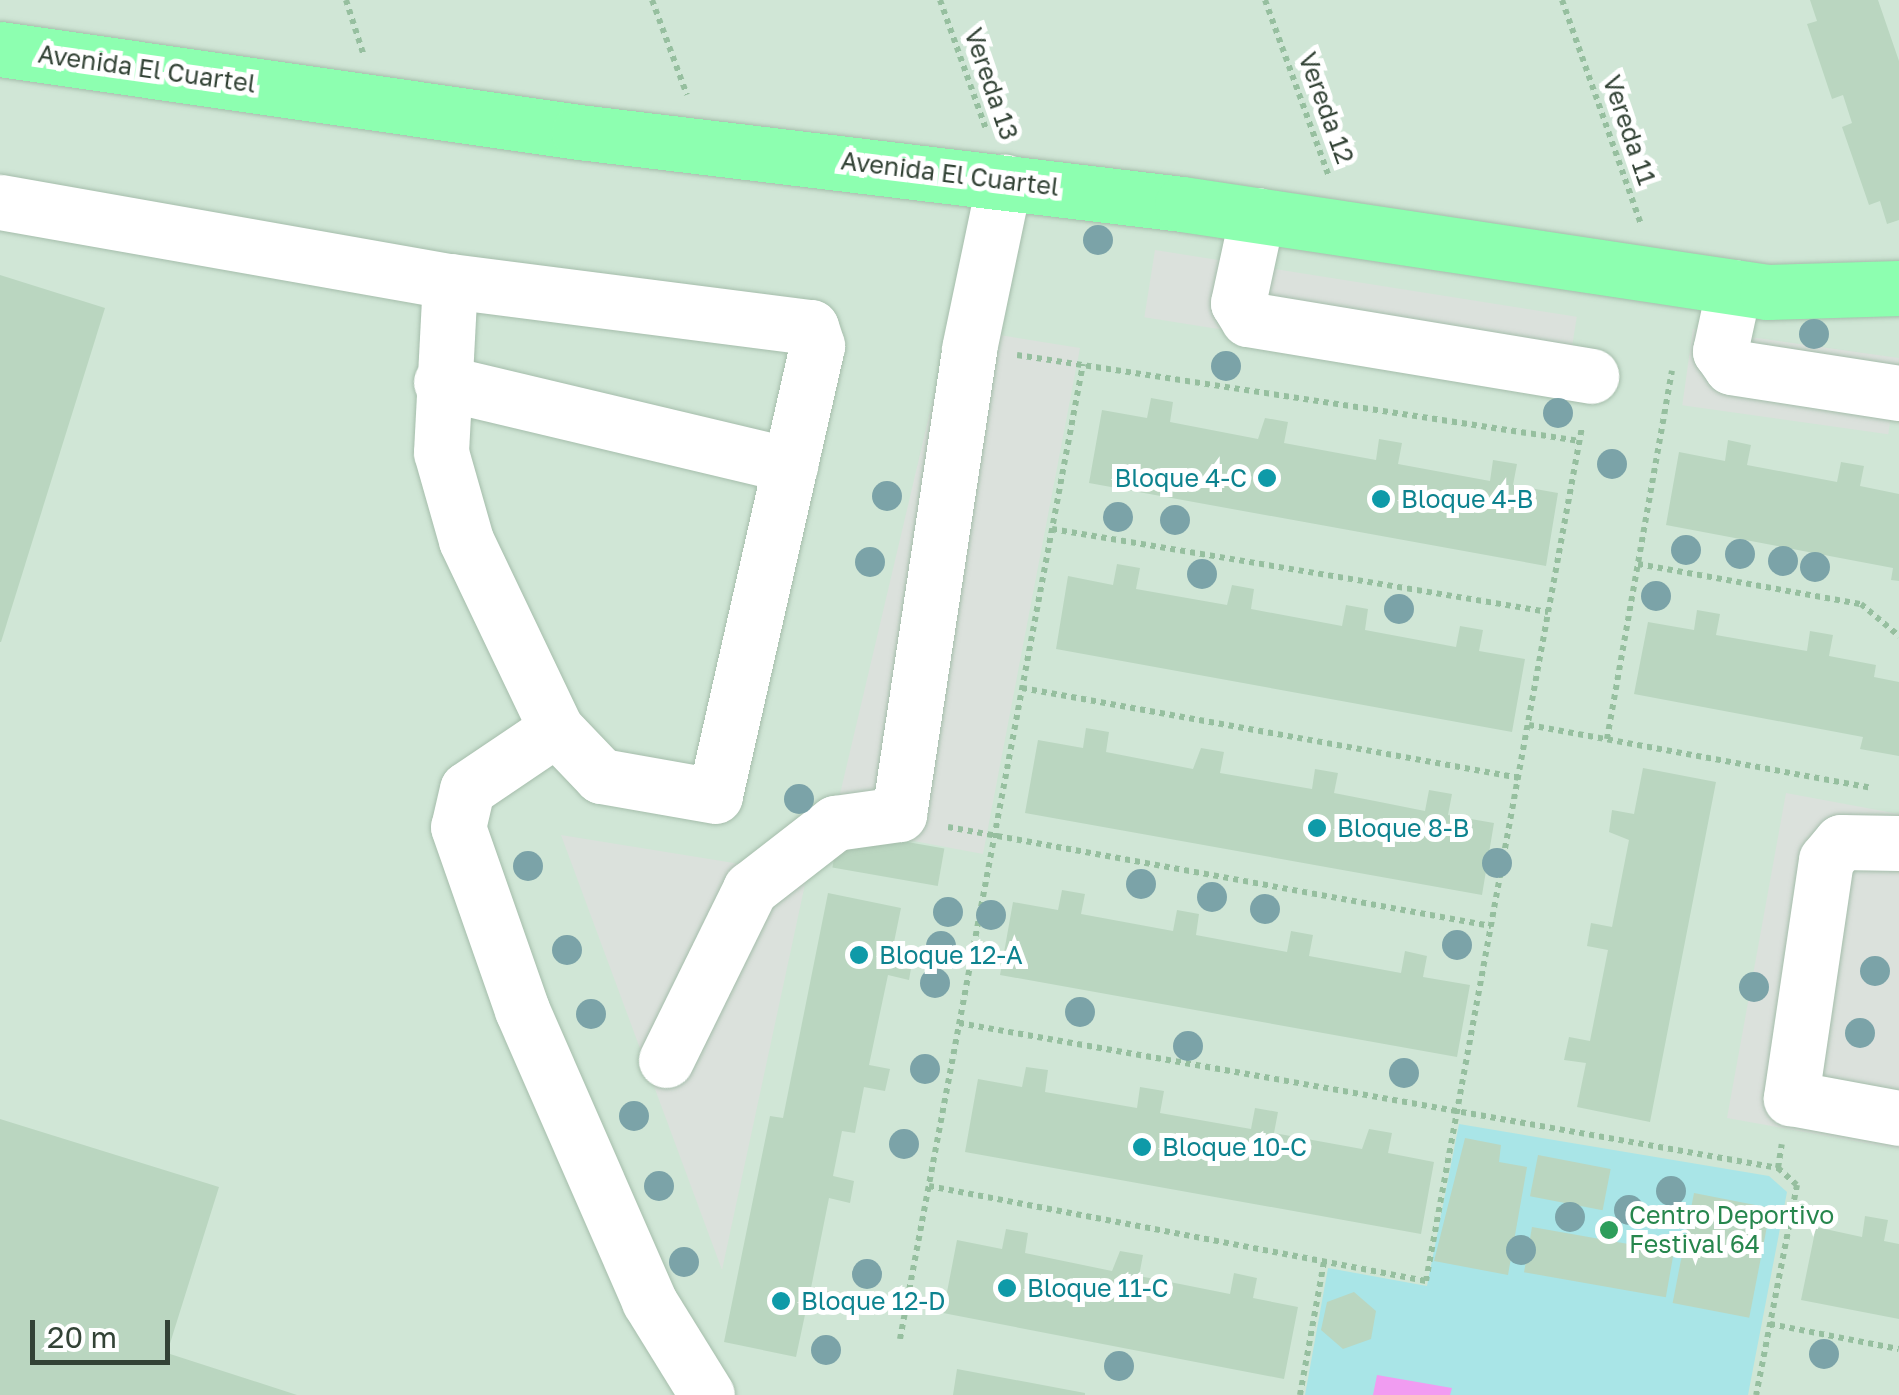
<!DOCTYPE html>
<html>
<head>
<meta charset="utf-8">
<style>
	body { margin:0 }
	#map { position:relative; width:1899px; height:1395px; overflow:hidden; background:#e2f1e6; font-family:"Golos Text",sans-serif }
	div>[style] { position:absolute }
	.residential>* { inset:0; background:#d0e6d6; transform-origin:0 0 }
	.green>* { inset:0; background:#a9e5e7 }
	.parking>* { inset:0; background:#dbe1dc; transform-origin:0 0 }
	.water>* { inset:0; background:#f19cf1 }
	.building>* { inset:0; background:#bad6c0; transform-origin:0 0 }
	.path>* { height:6px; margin-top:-3px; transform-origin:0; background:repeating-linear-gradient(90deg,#96bf9f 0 5px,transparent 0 10px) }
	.roads { filter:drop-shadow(0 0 2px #a5bdab) drop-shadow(0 0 2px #a5bdab) }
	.minor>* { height:55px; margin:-27.5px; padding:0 27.5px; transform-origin:27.5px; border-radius:27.5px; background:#fff }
	.major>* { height:55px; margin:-27.5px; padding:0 27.5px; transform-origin:27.5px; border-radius:27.5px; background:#8dffb0 }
	.trees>* { width:30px; height:30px; margin:-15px; border-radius:50%; background:#7ba3a8 }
	.dots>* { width:28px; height:28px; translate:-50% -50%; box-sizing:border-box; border:5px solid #fff; border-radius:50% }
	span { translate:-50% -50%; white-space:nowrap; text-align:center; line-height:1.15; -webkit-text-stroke:10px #fff; paint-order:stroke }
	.street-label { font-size:25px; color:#334336 }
	.culture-label { font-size:25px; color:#0d838f }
	.right { translate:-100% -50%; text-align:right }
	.left { translate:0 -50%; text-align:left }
	.leisure-label { font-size:25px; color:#27864d }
	.scale { position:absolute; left:30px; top:1320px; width:140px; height:45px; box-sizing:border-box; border:5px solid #334336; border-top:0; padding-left:12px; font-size:30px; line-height:35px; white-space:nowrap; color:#334336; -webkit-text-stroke:8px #fff; paint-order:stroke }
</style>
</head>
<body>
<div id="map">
	<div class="residential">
		<div style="left:0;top:0;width:1899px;height:1395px"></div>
	</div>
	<div class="green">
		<div style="clip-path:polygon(1459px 1124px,1769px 1176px,1787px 1192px,1748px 1395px,1305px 1395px,1328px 1268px,1427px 1286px)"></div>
	</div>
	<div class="parking">
		<div style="left:1155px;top:250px;width:427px;height:68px;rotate:9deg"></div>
		<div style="clip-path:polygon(950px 327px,1080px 348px,983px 854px,839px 827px,807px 875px,722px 1270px,561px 835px,740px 864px,840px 794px)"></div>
		<div style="left:1693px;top:329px;width:208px;height:77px;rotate:8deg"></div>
		<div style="clip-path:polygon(1786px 793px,1899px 814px,1899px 1149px,1727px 1118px)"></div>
	</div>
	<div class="water">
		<div style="clip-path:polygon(1377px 1375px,1452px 1388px,1450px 1395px,1373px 1395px)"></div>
	</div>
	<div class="building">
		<div style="clip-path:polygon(1810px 0,1878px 0,1899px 61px,1899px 220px,1887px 224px,1880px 201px,1869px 205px,1842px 127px,1852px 123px,1843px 95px,1832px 99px,1807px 24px,1817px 21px)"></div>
		<div style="clip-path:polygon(0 275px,105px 308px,1px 642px,0 642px)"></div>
		<div style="clip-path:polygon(1151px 398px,1173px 402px,1170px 422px,1258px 439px,1265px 418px,1288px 422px,1284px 443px,1376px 460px,1379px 439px,1402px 443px,1398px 464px,1490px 481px,1493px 460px,1517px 464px,1513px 485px,1558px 493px,1546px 566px,1089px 483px,1102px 410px,1147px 418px)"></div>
		<div style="clip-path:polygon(1728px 440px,1751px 445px,1747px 465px,1837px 482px,1841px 462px,1864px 466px,1860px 486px,1899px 494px,1899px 581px,1891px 580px,1893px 568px,1666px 525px,1679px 452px,1725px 461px)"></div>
		<div style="clip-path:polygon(1117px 564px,1140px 568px,1136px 589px,1227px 605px,1232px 585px,1254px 589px,1251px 609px,1342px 626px,1346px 605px,1368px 609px,1365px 630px,1456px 647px,1460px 626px,1483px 630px,1479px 651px,1525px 659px,1512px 732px,1056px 649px,1068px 576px,1113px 585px)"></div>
		<div style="clip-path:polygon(1697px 610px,1720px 614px,1716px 635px,1807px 651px,1810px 631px,1833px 635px,1829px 656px,1876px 665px,1874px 677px,1899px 682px,1899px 756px,1860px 749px,1863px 737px,1634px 694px,1648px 622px,1694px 630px)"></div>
		<div style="clip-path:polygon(1086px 728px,1109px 732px,1106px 752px,1193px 769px,1201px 748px,1224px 752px,1220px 773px,1312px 789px,1315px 769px,1338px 773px,1334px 793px,1380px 802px,1425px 811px,1429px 790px,1452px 794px,1448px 815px,1494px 823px,1482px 895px,1025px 813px,1038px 740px,1083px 748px)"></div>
		<div style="clip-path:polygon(1643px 768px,1716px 782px,1650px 1122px,1577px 1107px,1586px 1063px,1564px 1060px,1569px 1037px,1590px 1041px,1608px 950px,1587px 946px,1591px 923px,1612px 927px,1629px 840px,1609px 832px,1612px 810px,1634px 814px)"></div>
		<div style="left:839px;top:830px;width:107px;height:38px;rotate:10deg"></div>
		<div style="clip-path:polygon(1062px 890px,1085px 894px,1081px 914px,1173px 931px,1177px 910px,1199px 914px,1196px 935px,1287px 952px,1291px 931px,1313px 935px,1309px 956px,1401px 973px,1405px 951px,1427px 956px,1423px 977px,1470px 985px,1457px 1057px,1000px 975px,1013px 902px,1058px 910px)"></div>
		<div style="clip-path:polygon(828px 893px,901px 908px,892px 952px,913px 957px,909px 980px,888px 975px,869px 1065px,890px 1069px,885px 1091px,864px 1087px,855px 1133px,842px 1131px,833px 1176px,854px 1181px,850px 1203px,829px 1198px,811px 1288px,831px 1292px,827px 1315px,806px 1310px,796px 1357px,724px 1342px,770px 1116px,783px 1118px)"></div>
		<div style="clip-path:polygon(1026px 1067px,1048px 1070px,1045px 1092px,1137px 1108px,1140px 1087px,1164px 1091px,1160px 1113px,1251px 1129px,1255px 1108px,1278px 1112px,1274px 1133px,1362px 1149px,1369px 1129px,1392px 1133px,1388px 1153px,1434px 1162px,1421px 1234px,965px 1152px,978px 1079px,1022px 1087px)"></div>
		<div style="clip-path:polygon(0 1119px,219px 1187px,167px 1353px,297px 1395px,0 1395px)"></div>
		<div style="clip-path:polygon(1465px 1138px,1501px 1145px,1499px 1162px,1527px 1167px,1508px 1275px,1434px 1261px)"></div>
		<div style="left:1538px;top:1155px;width:74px;height:42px;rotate:11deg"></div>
		<div style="left:1694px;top:1193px;width:78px;height:112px;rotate:11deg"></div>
		<div style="clip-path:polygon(1865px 1216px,1888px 1220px,1884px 1241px,1899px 1244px,1899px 1319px,1801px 1300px,1816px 1227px,1862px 1237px)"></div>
		<div style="left:1532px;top:1227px;width:144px;height:46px;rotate:10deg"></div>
		<div style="clip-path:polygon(1006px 1229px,1028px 1233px,1025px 1253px,1112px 1271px,1120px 1251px,1143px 1255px,1139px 1276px,1185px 1285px,1230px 1294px,1234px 1273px,1257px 1278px,1253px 1298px,1298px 1307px,1284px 1379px,943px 1313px,957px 1240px,1002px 1249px)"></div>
		<div style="clip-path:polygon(1354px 1292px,1376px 1311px,1371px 1339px,1343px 1349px,1321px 1330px,1327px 1302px)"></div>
		<div style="clip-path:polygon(957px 1369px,1085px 1393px,1085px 1395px,953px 1395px)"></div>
	</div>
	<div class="path">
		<div style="left:346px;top:0;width:56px;rotate:72.2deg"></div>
		<div style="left:652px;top:0;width:101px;rotate:69.8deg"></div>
		<div style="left:940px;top:0;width:137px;rotate:70.4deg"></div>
		<div style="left:1265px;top:0;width:188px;rotate:70.1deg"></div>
		<div style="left:1562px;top:0;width:238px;rotate:70.6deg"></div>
		<div style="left:1017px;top:355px;width:569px;rotate:8.7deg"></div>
		<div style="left:1052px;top:529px;width:503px;rotate:9.5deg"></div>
		<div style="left:1638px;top:564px;width:227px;rotate:10.2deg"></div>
		<div style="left:1861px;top:604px;width:50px;rotate:40.1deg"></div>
		<div style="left:1022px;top:688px;width:506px;rotate:10.24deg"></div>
		<div style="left:1529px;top:725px;width:349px;rotate:10.4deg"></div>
		<div style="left:1607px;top:739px;width:374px;rotate:-80deg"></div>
		<div style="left:948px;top:827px;width:552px;rotate:10.33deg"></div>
		<div style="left:959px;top:1023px;width:832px;rotate:10.04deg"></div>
		<div style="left:1778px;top:1168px;width:25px;rotate:42deg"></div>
		<div style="left:1797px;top:1185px;width:214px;rotate:101deg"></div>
		<div style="left:1778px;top:1168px;width:24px;rotate:-81deg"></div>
		<div style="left:929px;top:1186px;width:506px;rotate:10.82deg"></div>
		<div style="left:1426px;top:1281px;width:868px;rotate:-79.65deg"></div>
		<div style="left:1770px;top:1324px;width:131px;rotate:11deg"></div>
		<div style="left:900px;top:1339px;width:992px;rotate:-79.37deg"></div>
		<div style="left:1300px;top:1395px;width:135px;rotate:-79.8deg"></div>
	</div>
	<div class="roads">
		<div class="minor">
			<div style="left:0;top:202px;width:457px;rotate:10deg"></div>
			<div style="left:450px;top:281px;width:364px;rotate:7.3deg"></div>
			<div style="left:811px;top:327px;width:20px;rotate:72deg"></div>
			<div style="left:817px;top:346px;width:461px;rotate:102.8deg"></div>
			<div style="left:715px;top:796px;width:116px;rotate:-170deg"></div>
			<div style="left:601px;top:776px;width:65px;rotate:-133.8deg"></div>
			<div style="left:556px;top:729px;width:209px;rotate:-115.5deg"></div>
			<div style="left:466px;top:540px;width:91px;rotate:-105.9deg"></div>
			<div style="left:441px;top:452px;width:171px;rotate:-87deg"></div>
			<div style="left:1257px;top:215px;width:90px;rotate:102.2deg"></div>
			<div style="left:1238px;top:303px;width:19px;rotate:58deg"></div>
			<div style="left:1248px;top:319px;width:348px;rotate:9.4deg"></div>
			<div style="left:1734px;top:287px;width:66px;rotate:102.3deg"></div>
			<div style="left:1720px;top:351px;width:19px;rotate:55deg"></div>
			<div style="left:1731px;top:367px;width:170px;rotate:8.8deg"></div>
			<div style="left:441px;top:382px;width:359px;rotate:13.4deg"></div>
			<div style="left:556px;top:729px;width:107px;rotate:146deg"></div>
			<div style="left:467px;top:789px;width:39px;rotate:103deg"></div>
			<div style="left:458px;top:827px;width:194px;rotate:70.7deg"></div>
			<div style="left:522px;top:1010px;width:318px;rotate:66.4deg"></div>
			<div style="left:649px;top:1301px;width:110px;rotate:58.3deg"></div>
			<div style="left:1899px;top:843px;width:58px;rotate:-179deg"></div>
			<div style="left:1841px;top:842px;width:23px;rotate:130deg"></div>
			<div style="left:1826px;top:860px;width:241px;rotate:98.4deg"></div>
			<div style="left:1791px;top:1098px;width:110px;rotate:10.5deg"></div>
			<div style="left:666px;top:1060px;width:191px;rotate:-63.8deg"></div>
			<div style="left:750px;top:889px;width:108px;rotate:-37.8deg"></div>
			<div style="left:835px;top:823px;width:65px;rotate:-8deg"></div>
			<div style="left:899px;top:814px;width:470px;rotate:-81.4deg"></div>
			<div style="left:969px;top:349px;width:171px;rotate:-78.2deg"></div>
		</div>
		<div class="major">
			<div style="left:0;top:49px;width:585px;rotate:8.16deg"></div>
			<div style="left:579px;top:132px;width:607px;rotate:6.81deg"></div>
			<div style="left:1182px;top:204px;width:592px;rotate:8.55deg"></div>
			<div style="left:1767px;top:292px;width:132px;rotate:-1.7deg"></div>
		</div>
	</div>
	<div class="trees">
		<div style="left:1098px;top:240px"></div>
		<div style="left:1814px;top:334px"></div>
		<div style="left:1226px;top:366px"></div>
		<div style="left:1558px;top:413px"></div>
		<div style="left:1612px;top:464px"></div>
		<div style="left:887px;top:496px"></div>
		<div style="left:1118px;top:517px"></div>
		<div style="left:1175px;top:520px"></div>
		<div style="left:1686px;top:550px"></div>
		<div style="left:1740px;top:554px"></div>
		<div style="left:1783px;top:561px"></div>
		<div style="left:870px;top:562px"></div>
		<div style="left:1815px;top:567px"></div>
		<div style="left:1202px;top:574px"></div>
		<div style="left:1656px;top:596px"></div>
		<div style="left:1399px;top:609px"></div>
		<div style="left:799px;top:799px"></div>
		<div style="left:1497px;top:863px"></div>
		<div style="left:528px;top:866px"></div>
		<div style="left:1141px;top:884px"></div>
		<div style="left:1212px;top:897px"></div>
		<div style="left:1265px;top:909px"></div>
		<div style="left:948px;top:912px"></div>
		<div style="left:991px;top:915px"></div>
		<div style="left:1457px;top:945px"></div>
		<div style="left:941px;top:946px"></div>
		<div style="left:567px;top:950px"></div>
		<div style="left:1875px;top:971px"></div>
		<div style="left:935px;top:983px"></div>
		<div style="left:1754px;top:987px"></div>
		<div style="left:1080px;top:1012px"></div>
		<div style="left:591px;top:1014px"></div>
		<div style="left:1860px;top:1033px"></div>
		<div style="left:1188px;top:1046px"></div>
		<div style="left:925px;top:1069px"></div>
		<div style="left:1404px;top:1073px"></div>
		<div style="left:634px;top:1116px"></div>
		<div style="left:904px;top:1144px"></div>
		<div style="left:659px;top:1186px"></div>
		<div style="left:1671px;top:1191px"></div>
		<div style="left:1629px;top:1210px"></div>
		<div style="left:1570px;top:1217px"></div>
		<div style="left:1521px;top:1250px"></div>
		<div style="left:684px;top:1262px"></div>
		<div style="left:867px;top:1274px"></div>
		<div style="left:826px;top:1350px"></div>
		<div style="left:1824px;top:1354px"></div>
		<div style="left:1119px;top:1366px"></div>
	</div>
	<div class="dots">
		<div style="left:1267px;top:478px;background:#0f9aa8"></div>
		<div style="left:1381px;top:499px;background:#0f9aa8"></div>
		<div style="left:1317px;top:828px;background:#0f9aa8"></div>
		<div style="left:859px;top:955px;background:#0f9aa8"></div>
		<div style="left:1142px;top:1147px;background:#0f9aa8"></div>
		<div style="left:1609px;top:1230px;background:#2e9e5b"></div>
		<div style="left:1007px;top:1288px;background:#0f9aa8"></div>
		<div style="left:781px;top:1301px;background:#0f9aa8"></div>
	</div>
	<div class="street-label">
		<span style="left:147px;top:69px;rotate:8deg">Avenida El Cuartel</span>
		<span style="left:991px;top:84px;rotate:71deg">Vereda 13</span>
		<span style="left:1326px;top:108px;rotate:70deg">Vereda 12</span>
		<span style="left:1629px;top:130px;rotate:71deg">Vereda 11</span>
		<span style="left:950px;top:174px;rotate:7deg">Avenida El Cuartel</span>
	</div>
	<div class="culture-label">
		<span class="right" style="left:1247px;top:478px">Bloque 4-C</span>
		<span class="left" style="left:1401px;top:499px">Bloque 4-B</span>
		<span class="left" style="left:1337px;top:828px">Bloque 8-B</span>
		<span class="left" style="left:879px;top:955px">Bloque 12-A</span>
		<span class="left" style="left:1162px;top:1147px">Bloque 10-C</span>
		<span class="left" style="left:1027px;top:1288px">Bloque 11-C</span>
		<span class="left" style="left:801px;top:1301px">Bloque 12-D</span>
	</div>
	<div class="leisure-label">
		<span class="left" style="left:1629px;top:1230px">Centro Deportivo<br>Festival 64</span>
	</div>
	<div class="scale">20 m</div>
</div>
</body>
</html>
